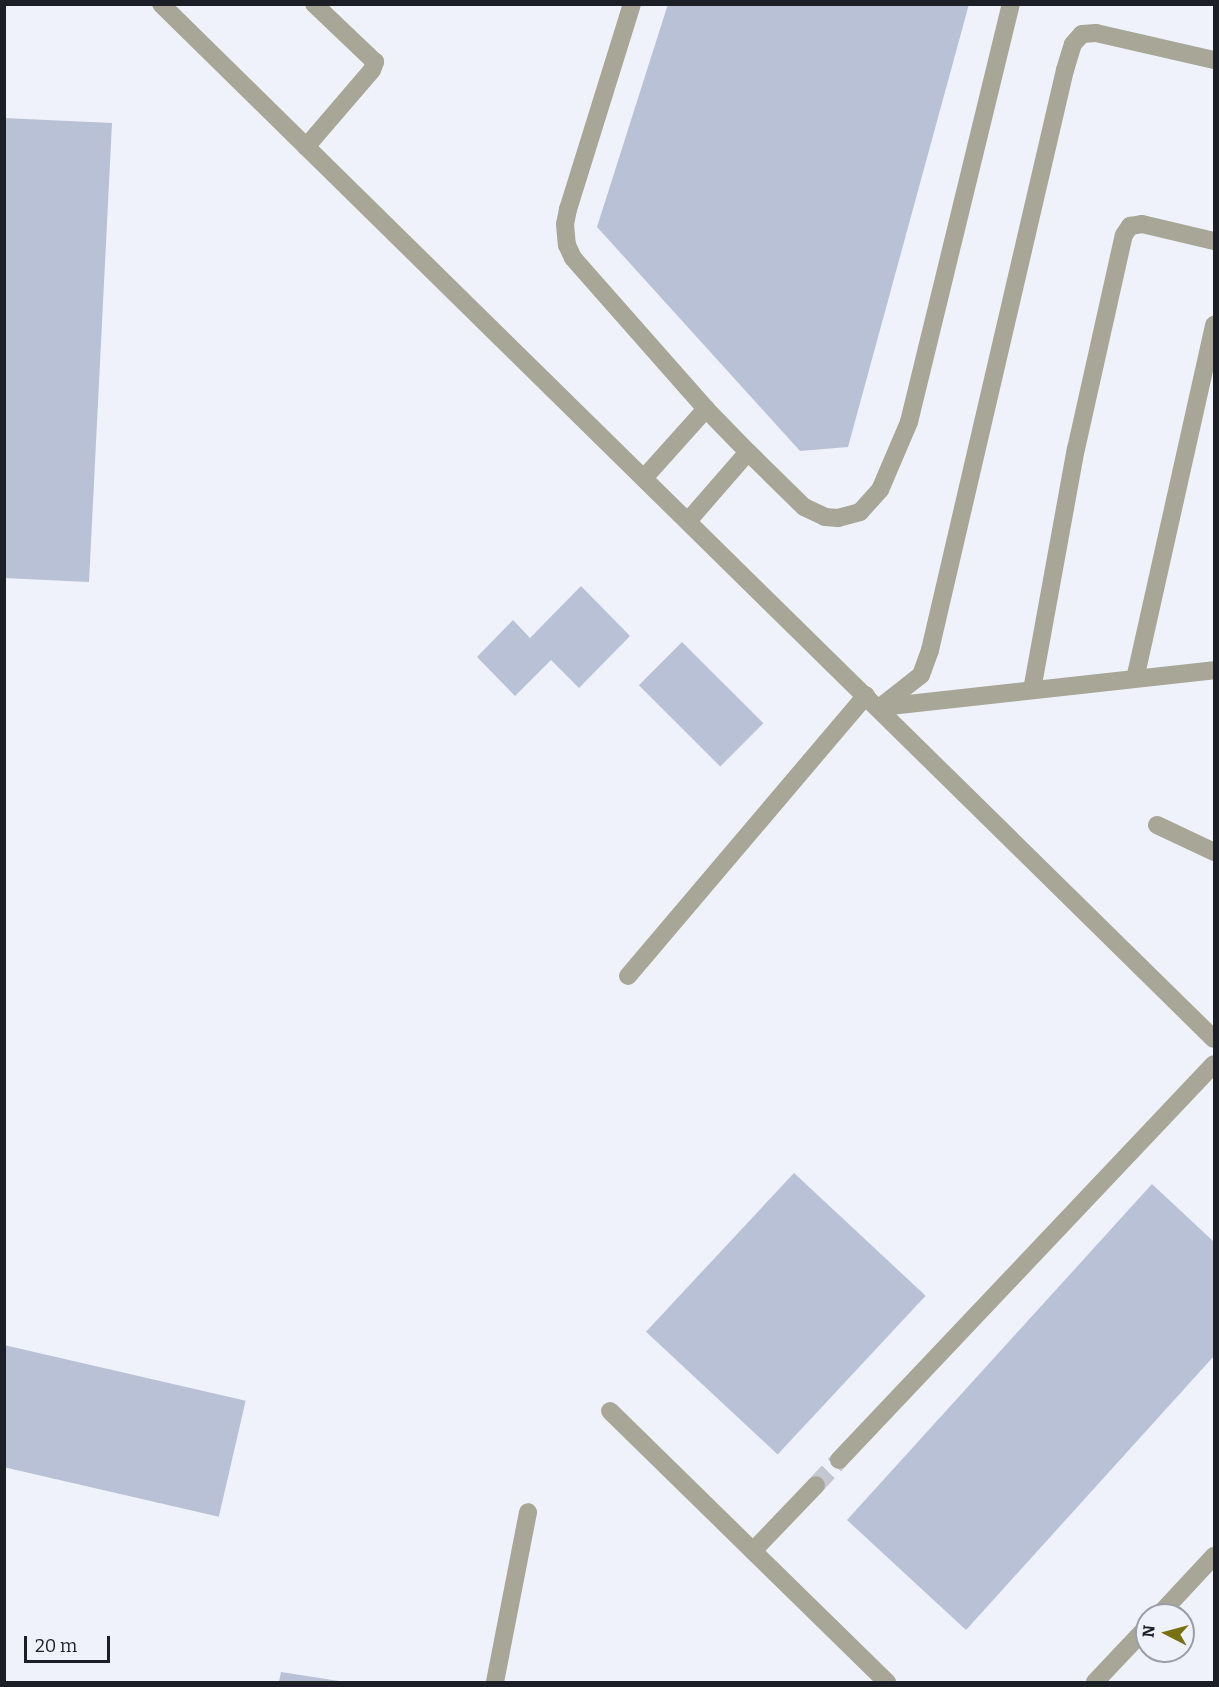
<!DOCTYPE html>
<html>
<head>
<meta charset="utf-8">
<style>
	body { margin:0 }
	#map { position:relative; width:1219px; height:1687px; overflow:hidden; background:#eff2fb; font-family:Bitter,serif }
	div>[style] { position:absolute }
	.building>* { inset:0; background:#b9c1d6; transform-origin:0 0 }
	.minor-tunnel>* { height:18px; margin-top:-9px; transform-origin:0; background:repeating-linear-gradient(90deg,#c5c8d1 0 18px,transparent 0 27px) }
	.minor>* { height:18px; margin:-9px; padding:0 9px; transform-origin:9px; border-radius:9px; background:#a7a697 }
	span { translate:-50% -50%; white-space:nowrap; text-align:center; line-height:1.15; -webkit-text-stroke:4.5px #eff2fb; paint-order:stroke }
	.frame { position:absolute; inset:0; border:6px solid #1d1f27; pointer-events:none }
	.north { position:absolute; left:1135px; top:1603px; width:60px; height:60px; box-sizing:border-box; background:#eff2fb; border:2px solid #9b9ea6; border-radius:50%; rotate:276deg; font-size:16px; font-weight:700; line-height:24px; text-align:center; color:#1d1f27 }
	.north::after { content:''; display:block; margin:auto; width:21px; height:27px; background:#777112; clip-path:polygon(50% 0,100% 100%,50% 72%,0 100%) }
	.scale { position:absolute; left:24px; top:1636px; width:86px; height:27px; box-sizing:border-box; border:3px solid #1d1f27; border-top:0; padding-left:8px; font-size:18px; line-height:21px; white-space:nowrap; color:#1d1f27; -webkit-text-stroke:4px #eff2fb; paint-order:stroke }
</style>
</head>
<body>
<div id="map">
	<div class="building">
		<div style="clip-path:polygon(668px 4px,969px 4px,848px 447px,800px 451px,597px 227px)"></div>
		<div style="clip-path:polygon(4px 118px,112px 123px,89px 582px,4px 578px)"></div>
		<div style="clip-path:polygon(581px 586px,630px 636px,579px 688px,551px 660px,515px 696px,477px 657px,513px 620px,530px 638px)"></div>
		<div style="left:682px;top:642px;width:115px;height:61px;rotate:45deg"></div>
		<div style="left:794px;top:1173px;width:180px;height:217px;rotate:43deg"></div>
		<div style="clip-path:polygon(1152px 1184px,1214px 1242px,1214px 1356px,966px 1630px,847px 1520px)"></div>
		<div style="left:4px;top:1345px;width:248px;height:119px;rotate:13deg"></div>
		<div style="clip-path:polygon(281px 1672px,339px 1681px,339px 1682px,279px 1682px)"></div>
	</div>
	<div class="minor-tunnel">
		<div style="left:816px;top:1485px;width:34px;rotate:-47deg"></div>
	</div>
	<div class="minor">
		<div style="left:161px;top:4px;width:1476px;rotate:44.51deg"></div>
		<div style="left:632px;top:4px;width:215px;rotate:107.3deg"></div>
		<div style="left:568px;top:209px;width:15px;rotate:101deg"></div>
		<div style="left:565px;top:224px;width:21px;rotate:85deg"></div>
		<div style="left:567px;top:245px;width:14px;rotate:65deg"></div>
		<div style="left:573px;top:258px;width:201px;rotate:48.6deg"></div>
		<div style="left:706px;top:409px;width:60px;rotate:45.7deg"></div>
		<div style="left:748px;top:452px;width:78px;rotate:44.5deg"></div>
		<div style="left:804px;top:507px;width:23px;rotate:25deg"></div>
		<div style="left:825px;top:517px;width:13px;rotate:4deg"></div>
		<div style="left:838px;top:518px;width:23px;rotate:-15deg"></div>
		<div style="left:860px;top:512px;width:30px;rotate:-48deg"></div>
		<div style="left:880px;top:490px;width:74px;rotate:-66.9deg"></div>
		<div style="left:909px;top:422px;width:430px;rotate:-76.3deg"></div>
		<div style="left:306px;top:147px;width:101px;rotate:-49.4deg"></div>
		<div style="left:372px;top:70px;width:9px;rotate:-69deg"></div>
		<div style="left:375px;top:62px;width:84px;rotate:-136.4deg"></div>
		<div style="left:644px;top:478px;width:93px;rotate:-48.1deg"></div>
		<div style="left:688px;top:521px;width:91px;rotate:-49deg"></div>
		<div style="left:1135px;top:679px;width:363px;rotate:-77.4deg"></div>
		<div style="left:1032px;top:690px;width:245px;rotate:-79.7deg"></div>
		<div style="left:1076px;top:449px;width:219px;rotate:-77.4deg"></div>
		<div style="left:1124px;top:235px;width:11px;rotate:-56deg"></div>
		<div style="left:1130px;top:226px;width:12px;rotate:-9deg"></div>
		<div style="left:1142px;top:224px;width:74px;rotate:13.3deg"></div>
		<div style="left:881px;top:707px;width:335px;rotate:-6.3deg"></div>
		<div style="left:879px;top:708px;width:53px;rotate:-38.2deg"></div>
		<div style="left:921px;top:675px;width:27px;rotate:-70deg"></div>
		<div style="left:930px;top:650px;width:596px;rotate:-76.9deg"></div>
		<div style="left:1065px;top:70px;width:27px;rotate:-73deg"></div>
		<div style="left:1073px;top:44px;width:13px;rotate:-48deg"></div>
		<div style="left:1082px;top:34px;width:14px;rotate:-4deg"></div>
		<div style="left:1096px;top:33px;width:121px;rotate:12.9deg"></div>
		<div style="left:1157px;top:825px;width:63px;rotate:25.3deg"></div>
		<div style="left:628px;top:976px;width:368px;rotate:-49.7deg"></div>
		<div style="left:610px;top:1411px;width:388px;rotate:44.4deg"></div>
		<div style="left:839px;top:1460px;width:545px;rotate:-46.56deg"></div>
		<div style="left:753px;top:1551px;width:91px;rotate:-46.3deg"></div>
		<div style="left:1159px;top:1615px;width:81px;rotate:-47deg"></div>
		<div style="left:495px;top:1682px;width:173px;rotate:-79deg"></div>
		<div style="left:1095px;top:1682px;width:76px;rotate:-46.6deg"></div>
	</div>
	<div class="frame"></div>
	<div class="north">N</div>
	<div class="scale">20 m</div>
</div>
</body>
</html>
